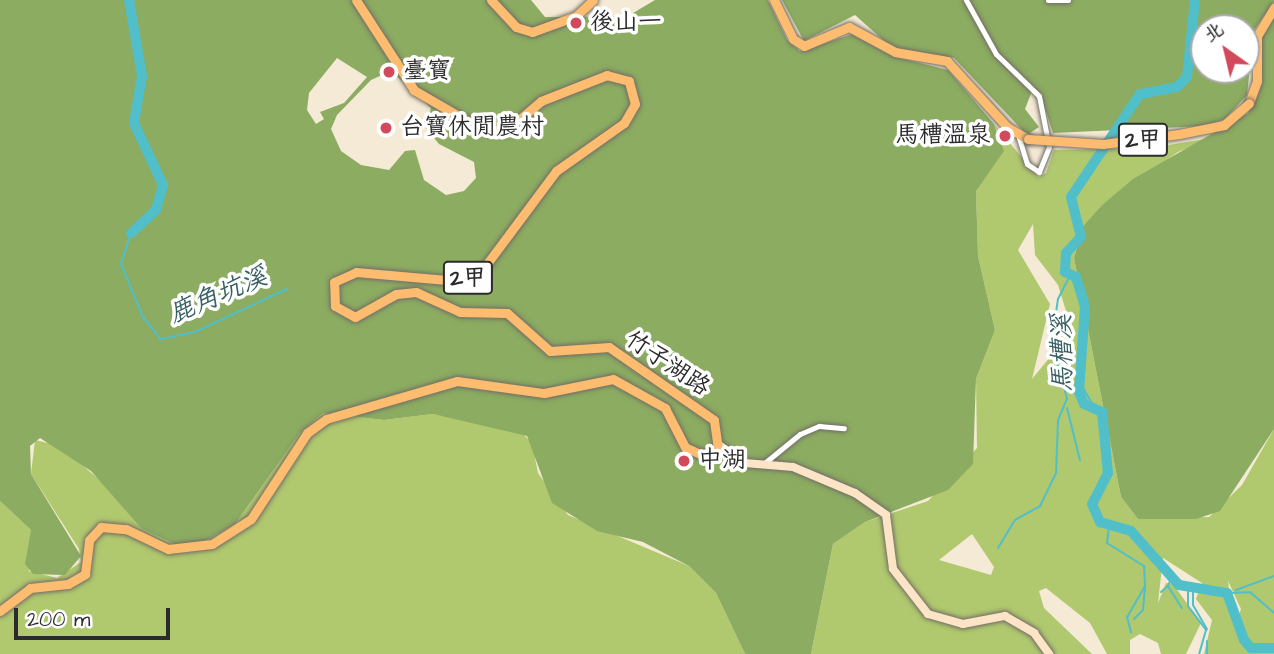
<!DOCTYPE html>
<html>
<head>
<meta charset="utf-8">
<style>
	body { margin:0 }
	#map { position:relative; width:1274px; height:654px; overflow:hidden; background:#f5ead5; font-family:"Architects Daughter","LXGW WenKai TC",sans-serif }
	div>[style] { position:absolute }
	.green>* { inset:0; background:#b0c86e }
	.forest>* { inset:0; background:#8cac61 }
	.stream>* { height:2px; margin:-1px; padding:0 1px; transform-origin:1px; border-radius:1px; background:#51bfc9 }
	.river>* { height:10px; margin:-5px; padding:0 5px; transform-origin:5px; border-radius:5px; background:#51bfc9 }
	.roads { filter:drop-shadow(0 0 2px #726e66) drop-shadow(0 0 2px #726e66) }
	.street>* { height:5px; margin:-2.5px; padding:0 2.5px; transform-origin:2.5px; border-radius:2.5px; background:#fff }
	.secondary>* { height:8px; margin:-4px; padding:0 4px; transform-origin:4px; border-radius:4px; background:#fee4c6 }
	.primary>* { height:9px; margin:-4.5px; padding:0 4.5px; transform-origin:4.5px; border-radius:4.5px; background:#fdbc70 }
	.bridges { filter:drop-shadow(0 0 2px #726e66) drop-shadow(0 0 2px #726e66) }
	.primary-bridge>* { height:9px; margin:-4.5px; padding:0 4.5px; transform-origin:4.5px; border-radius:4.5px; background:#fdbc70 }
	.dots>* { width:19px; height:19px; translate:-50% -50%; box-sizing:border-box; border:4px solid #fff; border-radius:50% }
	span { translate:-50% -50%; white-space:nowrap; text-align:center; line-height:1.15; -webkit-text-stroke:7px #fff; paint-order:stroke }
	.shield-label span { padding:2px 5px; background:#fff; border:2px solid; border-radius:5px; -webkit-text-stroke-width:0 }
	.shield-label { font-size:23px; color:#2b2b2b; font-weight:700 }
	.poi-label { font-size:24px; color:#2b2b2b }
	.left { translate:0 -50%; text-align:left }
	.right { translate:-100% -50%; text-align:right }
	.street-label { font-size:24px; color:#2b2b2b }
	.water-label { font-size:26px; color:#385f62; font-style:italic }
	.north { position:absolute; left:1190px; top:14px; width:70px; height:70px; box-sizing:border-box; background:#fff; border:2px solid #aaa; border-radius:50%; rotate:326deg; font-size:19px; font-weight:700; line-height:28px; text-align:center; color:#2b2b2b }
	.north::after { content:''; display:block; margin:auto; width:24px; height:32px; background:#d1495b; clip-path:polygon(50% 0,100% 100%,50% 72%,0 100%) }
	.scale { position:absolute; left:14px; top:608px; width:156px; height:32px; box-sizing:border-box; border:4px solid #2b2b2b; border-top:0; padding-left:9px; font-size:21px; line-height:24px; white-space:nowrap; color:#2b2b2b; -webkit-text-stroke:5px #fff; paint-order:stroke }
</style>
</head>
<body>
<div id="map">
	<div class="green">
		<div style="clip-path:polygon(evenodd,994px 124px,1038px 177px,1046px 173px,1054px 150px,1150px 148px,1212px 138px,1178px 152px,1101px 206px,1083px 226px,1074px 258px,1121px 497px,1138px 519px,1209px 517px,1242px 485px,1274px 429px,1274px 654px,1204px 654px,1212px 620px,1196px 599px,1202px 583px,1163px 558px,1158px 603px,1166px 583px,1173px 584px,1201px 623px,1186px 654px,1161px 654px,1158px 643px,1140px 634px,1130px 640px,1130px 654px,1107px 654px,1090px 623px,1046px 588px,1039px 591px,1044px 608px,1092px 654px,811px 654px,833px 544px,865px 522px,928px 501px,977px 448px,976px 379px,995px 330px,978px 256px,976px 191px,1003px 143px,994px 124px,1033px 224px,1035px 255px,1058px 285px,1066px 311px,1060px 345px,1032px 379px,1050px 304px,1018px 250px,1033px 224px,994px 124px,972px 534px,994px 567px,991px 575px,939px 560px,972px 534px,994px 124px,1228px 581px,1241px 609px,1237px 620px,1232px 614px,1228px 581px)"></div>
		<div style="clip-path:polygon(323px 413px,384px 420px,433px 414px,519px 430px,532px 443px,538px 473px,568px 515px,689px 566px,716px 593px,745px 654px,0 654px,0 501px,31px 530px,29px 571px,57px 578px,81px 562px,79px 549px,31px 474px,35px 440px,60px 446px,109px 488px,142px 529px,179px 546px,200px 544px,235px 524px,299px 434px)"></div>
	</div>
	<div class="forest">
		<div style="clip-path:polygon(evenodd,0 0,531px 0,545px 17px,558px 17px,628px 16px,655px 0,768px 0,787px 40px,800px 51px,856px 33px,896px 57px,948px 70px,994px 124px,1004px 151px,976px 191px,978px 256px,995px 330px,976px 379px,973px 464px,948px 490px,865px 522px,833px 544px,811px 654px,745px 654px,716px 593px,689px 566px,643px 542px,597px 531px,552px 503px,527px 436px,433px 414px,384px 420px,323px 413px,299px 434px,235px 524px,200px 544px,179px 546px,142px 529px,91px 471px,40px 438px,30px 446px,31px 474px,81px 556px,65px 575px,33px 574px,25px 564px,31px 530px,0 501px,0 0,337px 58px,367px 77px,344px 103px,320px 112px,324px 119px,316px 124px,307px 110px,309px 93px,337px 58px,0 0,391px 71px,431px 108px,426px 128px,439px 144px,474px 162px,476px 178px,464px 191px,446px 195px,424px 180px,415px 150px,405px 151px,389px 170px,361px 165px,341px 151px,331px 129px,337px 115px,371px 80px,391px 71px)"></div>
		<div style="clip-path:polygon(evenodd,782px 0,1274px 0,1274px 2px,1254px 30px,1247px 95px,1225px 119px,1205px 126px,1053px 133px,1041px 96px,1032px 91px,1025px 109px,1039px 127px,1027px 135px,954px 58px,892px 48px,855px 15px,804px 41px,782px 0,1204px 28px,1246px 28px,1246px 70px,1204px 70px,1204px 28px)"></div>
		<div style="clip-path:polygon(1274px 14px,1274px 429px,1220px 511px,1196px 519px,1138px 519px,1121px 497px,1074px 258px,1083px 226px,1101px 206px,1133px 179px,1248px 113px,1261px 86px,1262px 34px)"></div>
	</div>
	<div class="stream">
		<div style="left:131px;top:233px;width:33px;rotate:108deg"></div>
		<div style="left:121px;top:264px;width:57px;rotate:67.5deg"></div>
		<div style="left:143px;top:317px;width:28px;rotate:51deg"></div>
		<div style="left:161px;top:339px;width:35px;rotate:-12deg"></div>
		<div style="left:195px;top:332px;width:102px;rotate:-25.1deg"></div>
		<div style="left:1080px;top:383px;width:27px;rotate:59deg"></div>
		<div style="left:1067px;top:408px;width:54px;rotate:76deg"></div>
		<div style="left:1109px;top:527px;width:16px;rotate:97deg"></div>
		<div style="left:1107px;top:543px;width:44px;rotate:31.9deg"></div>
		<div style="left:1144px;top:566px;width:20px;rotate:87deg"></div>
		<div style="left:1145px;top:586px;width:36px;rotate:120deg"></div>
		<div style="left:1127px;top:617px;width:16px;rotate:75deg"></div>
		<div style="left:998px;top:548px;width:33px;rotate:-59deg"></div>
		<div style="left:1015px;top:520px;width:29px;rotate:-29deg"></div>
		<div style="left:1040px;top:506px;width:37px;rotate:-64deg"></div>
		<div style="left:1056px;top:473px;width:53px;rotate:-87.8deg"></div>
		<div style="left:1058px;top:420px;width:23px;rotate:-67deg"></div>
		<div style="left:1067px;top:399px;width:61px;rotate:-104.3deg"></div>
		<div style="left:1052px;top:340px;width:41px;rotate:-81.7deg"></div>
		<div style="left:1058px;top:299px;width:27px;rotate:-63deg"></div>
		<div style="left:1171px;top:579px;width:8px;rotate:113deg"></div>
		<div style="left:1168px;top:586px;width:26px;rotate:58deg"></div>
		<div style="left:1188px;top:586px;width:20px;rotate:90deg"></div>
		<div style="left:1188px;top:606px;width:30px;rotate:53deg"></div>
		<div style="left:1206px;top:630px;width:25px;rotate:106deg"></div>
		<div style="left:1193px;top:587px;width:18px;rotate:90deg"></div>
		<div style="left:1193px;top:605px;width:28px;rotate:60deg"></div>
		<div style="left:1236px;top:590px;width:40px;rotate:-20.2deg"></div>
		<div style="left:1161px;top:592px;width:9px;rotate:-41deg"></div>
		<div style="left:1227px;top:593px;width:23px;rotate:-2deg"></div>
		<div style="left:1250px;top:592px;width:32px;rotate:41deg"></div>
		<div style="left:1134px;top:619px;width:13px;rotate:-45deg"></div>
		<div style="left:1143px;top:610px;width:23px;rotate:-85deg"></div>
		<div style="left:1207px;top:654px;width:13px;rotate:-90deg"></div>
	</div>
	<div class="river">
		<div style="left:129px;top:0;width:77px;rotate:80.3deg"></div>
		<div style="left:142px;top:76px;width:48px;rotate:99.7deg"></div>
		<div style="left:134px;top:123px;width:68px;rotate:64.9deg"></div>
		<div style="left:163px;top:185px;width:26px;rotate:106deg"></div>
		<div style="left:156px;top:210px;width:34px;rotate:137deg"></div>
		<div style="left:1195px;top:0;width:77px;rotate:95.9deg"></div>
		<div style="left:1187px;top:77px;width:14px;rotate:135deg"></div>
		<div style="left:1177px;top:87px;width:38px;rotate:169deg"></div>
		<div style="left:1140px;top:94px;width:124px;rotate:123.8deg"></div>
		<div style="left:1071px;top:197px;width:41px;rotate:76deg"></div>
		<div style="left:1081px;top:237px;width:22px;rotate:133deg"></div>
		<div style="left:1066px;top:253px;width:19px;rotate:93deg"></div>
		<div style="left:1065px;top:272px;width:12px;rotate:24deg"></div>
		<div style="left:1076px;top:277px;width:30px;rotate:73deg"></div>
		<div style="left:1085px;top:306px;width:86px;rotate:94deg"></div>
		<div style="left:1079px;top:392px;width:13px;rotate:67deg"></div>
		<div style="left:1084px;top:404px;width:20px;rotate:24deg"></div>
		<div style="left:1102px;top:412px;width:61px;rotate:84.4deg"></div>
		<div style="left:1108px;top:473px;width:35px;rotate:117deg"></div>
		<div style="left:1092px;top:504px;width:20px;rotate:66deg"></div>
		<div style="left:1100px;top:522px;width:32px;rotate:16deg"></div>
		<div style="left:1131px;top:531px;width:72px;rotate:48.4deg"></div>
		<div style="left:1179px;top:585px;width:49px;rotate:9.5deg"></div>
		<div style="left:1227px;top:593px;width:50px;rotate:70.1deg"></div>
		<div style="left:1244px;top:640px;width:11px;rotate:49deg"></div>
		<div style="left:1251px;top:648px;width:23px"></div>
	</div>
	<div class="roads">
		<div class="street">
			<div style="left:966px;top:0;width:62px;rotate:60.9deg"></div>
			<div style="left:996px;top:54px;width:60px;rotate:44.3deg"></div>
			<div style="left:1039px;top:96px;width:52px;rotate:78.9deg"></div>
			<div style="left:1049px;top:147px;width:27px;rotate:112deg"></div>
			<div style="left:1039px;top:172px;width:14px;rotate:-146deg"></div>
			<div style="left:1027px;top:164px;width:28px;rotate:-107deg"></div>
			<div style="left:1048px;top:0;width:20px"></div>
			<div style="left:762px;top:465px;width:49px;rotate:-39.2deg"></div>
			<div style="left:800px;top:434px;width:21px;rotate:-23deg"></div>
			<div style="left:819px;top:426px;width:25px;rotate:5deg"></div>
		</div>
		<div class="secondary">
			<div style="left:719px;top:445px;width:32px;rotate:35deg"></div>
			<div style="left:745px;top:463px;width:48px;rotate:4.8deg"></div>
			<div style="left:793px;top:467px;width:67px;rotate:22.8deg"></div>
			<div style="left:855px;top:493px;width:38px;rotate:35deg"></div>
			<div style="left:886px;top:515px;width:54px;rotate:82.6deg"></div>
			<div style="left:893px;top:569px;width:57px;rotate:52.1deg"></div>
			<div style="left:928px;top:614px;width:36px;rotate:16deg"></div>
			<div style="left:963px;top:624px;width:43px;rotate:-10.8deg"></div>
			<div style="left:1005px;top:616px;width:34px;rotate:30deg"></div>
			<div style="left:1034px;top:633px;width:26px;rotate:54deg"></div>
		</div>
		<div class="primary">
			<div style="left:491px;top:0;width:37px;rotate:47deg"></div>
			<div style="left:516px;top:27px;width:17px;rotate:17deg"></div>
			<div style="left:532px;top:32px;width:47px;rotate:-20deg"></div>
			<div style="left:576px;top:16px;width:23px;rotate:-43deg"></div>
			<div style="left:774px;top:0;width:43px;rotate:64deg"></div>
			<div style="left:793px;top:39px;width:13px;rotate:32deg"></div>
			<div style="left:804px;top:46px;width:49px;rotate:-22.9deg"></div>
			<div style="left:849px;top:27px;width:52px;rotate:28.5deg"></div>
			<div style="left:895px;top:52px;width:53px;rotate:9.8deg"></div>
			<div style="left:947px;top:61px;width:89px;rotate:47.7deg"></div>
			<div style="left:1007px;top:127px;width:24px;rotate:30deg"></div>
			<div style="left:1249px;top:103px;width:23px;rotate:-70deg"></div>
			<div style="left:1257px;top:81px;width:45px;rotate:-90deg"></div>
			<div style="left:1257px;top:36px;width:33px;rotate:-59deg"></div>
			<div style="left:0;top:611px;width:38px;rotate:-37deg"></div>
			<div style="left:30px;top:588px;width:38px;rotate:-6deg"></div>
			<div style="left:68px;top:584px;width:20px;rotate:-30deg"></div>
			<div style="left:85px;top:574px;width:34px;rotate:-83deg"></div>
			<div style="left:89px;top:540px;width:18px;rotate:-47deg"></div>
			<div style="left:101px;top:527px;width:25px;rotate:5deg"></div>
			<div style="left:126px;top:529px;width:47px;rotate:25.5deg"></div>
			<div style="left:168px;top:549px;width:44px;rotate:-6.5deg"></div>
			<div style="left:212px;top:544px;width:46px;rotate:-32.7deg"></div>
			<div style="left:251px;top:519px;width:103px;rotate:-56.9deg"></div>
			<div style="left:307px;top:433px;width:24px;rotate:-36deg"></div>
			<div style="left:326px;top:419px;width:136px;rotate:-16.2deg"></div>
			<div style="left:457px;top:381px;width:88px;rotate:7.9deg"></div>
			<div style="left:544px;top:393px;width:70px;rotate:-11.5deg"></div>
			<div style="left:613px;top:379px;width:60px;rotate:29.1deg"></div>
			<div style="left:665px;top:408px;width:44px;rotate:62.9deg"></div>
			<div style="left:685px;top:447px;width:19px;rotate:25deg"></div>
			<div style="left:702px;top:455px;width:17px;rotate:-21deg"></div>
			<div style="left:718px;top:449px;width:29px;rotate:-98deg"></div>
			<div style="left:714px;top:420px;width:128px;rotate:-145.2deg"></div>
			<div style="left:609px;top:347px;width:59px;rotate:176.1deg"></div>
			<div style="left:550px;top:351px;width:57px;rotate:-138.5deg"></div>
			<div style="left:507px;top:313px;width:47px;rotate:-178.8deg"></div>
			<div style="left:460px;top:312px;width:48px;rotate:-155.6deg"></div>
			<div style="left:416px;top:292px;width:20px;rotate:174deg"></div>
			<div style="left:396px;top:294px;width:47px;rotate:150.7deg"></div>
			<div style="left:355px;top:317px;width:23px;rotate:-151deg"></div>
			<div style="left:335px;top:306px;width:24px;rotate:-92deg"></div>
			<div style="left:334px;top:282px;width:24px;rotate:-24deg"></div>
			<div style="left:356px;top:272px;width:91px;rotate:5deg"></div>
			<div style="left:447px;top:280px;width:34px;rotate:-12deg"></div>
			<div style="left:480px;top:273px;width:127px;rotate:-53.3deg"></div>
			<div style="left:556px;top:171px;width:83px;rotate:-35.2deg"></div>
			<div style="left:624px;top:123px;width:22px;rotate:-60deg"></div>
			<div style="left:635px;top:104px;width:24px;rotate:-105deg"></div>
			<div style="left:629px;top:81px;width:23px;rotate:-165deg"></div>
			<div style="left:607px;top:75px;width:71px;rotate:158.5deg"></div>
			<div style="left:541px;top:101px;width:45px;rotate:139.5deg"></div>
			<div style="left:507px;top:130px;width:26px;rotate:-178deg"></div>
			<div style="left:481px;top:129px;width:78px;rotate:-149.8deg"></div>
			<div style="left:414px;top:90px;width:107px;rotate:-122.8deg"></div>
		</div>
	</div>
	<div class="bridges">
		<div class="primary-bridge">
			<div style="left:1028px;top:139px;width:75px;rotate:3.8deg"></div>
			<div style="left:1103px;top:144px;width:77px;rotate:-7.5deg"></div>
			<div style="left:1179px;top:134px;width:46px;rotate:-11.3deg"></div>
			<div style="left:1224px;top:125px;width:33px;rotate:-41deg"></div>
		</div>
	</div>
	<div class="dots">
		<div style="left:576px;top:23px;background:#d1495b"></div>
		<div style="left:389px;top:72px;background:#d1495b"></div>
		<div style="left:386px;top:128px;background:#d1495b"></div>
		<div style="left:1005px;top:136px;background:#d1495b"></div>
		<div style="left:684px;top:461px;background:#d1495b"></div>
	</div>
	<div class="shield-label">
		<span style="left:1143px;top:140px">2甲</span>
		<span style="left:468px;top:278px">2甲</span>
	</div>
	<div class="poi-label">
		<span class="left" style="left:590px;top:23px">後山一</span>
		<span class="left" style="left:403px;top:72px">臺寶</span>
		<span class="left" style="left:400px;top:128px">台寶休閒農村</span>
		<span class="right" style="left:991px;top:136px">馬槽溫泉</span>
		<span class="left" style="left:698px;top:461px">中湖</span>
	</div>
	<div class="street-label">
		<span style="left:667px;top:364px;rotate:34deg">竹子湖路</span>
	</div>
	<div class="water-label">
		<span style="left:218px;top:296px;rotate:-23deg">鹿角坑溪</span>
		<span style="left:1063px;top:353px;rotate:-91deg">馬槽溪</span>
	</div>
	<div class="north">北</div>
	<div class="scale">200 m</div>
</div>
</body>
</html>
